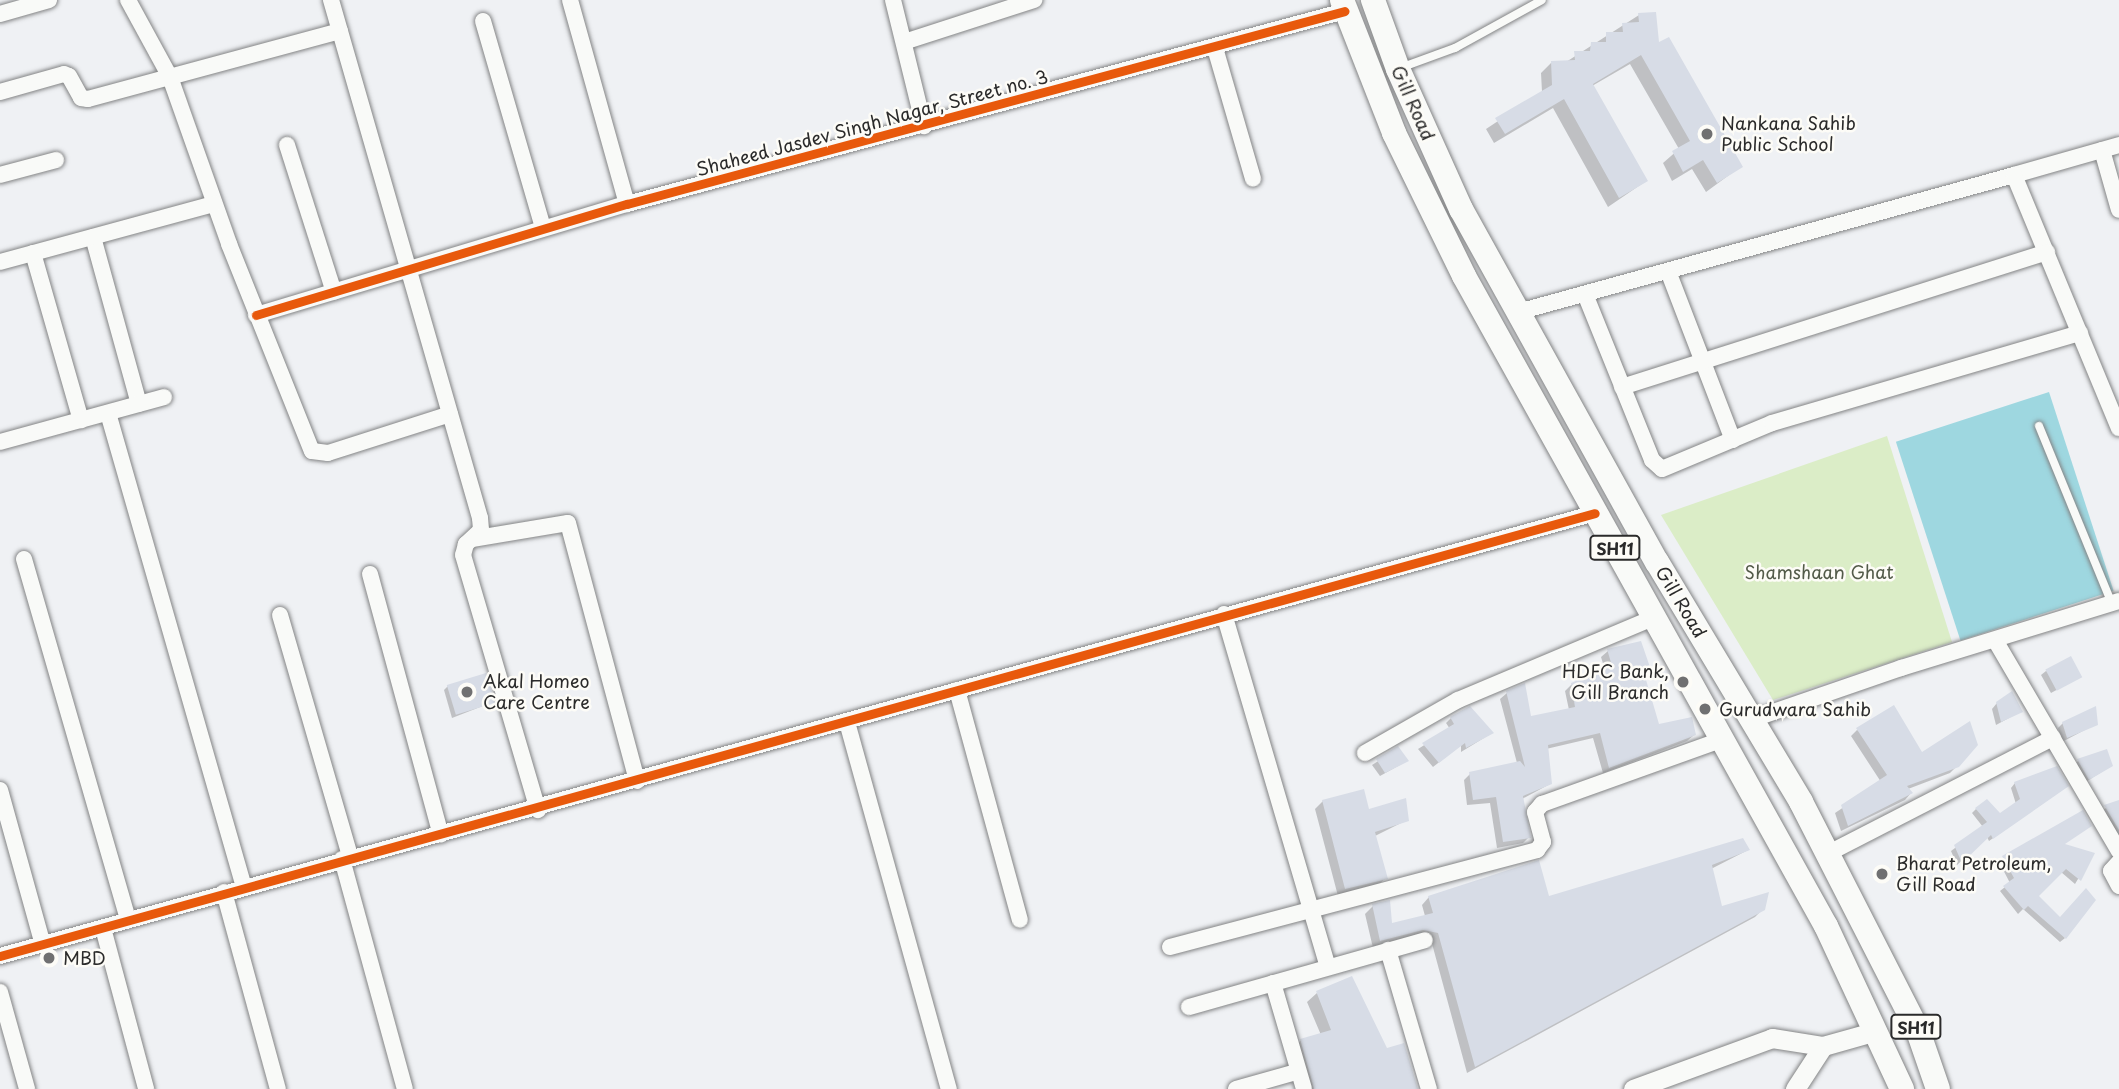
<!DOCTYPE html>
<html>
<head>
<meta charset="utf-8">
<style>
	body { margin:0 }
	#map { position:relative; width:2119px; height:1089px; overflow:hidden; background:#eff1f4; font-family:"Playpen Sans",sans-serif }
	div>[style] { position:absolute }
	.green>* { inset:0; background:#dbedc7 }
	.water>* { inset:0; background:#9ed7e0; transform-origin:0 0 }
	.shadow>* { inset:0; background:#0003 }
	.building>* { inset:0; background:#d7dce6; transform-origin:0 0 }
	.roads { filter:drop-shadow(0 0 2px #838485) drop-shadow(0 0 2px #838485) }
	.service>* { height:8px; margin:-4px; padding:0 4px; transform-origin:4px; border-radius:4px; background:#f9faf8 }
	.minor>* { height:16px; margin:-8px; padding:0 8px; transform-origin:8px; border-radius:8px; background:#f9faf8 }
	.tertiary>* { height:19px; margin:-9.5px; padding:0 9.5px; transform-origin:9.5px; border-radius:9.5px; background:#f9faf8 }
	.primary>* { height:24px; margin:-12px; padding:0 12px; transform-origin:12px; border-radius:12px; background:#f9faf8 }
	.cycleway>* { height:9px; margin:-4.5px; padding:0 4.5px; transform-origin:4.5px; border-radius:4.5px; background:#e8590c }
	.dots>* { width:19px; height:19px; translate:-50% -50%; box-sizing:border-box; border:4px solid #fdfcf7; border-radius:50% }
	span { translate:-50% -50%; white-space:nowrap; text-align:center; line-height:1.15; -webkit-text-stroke:5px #fdfcf7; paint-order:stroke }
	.shield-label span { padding:2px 5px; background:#fdfcf7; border:2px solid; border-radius:5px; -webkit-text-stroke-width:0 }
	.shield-label { font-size:16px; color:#2b2b2b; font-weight:700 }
	.street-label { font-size:18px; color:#2b2b2b }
	.poi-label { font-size:18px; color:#2b2b2b }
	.left { translate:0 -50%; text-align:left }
	.right { translate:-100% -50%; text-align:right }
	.park-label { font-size:18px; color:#535b49 }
</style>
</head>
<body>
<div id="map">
	<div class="green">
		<div style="clip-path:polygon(1887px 436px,1952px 642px,1773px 700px,1661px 515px)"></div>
	</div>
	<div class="water">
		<div style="left:2049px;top:392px;width:209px;height:161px;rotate:72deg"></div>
	</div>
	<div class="shadow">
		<div style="clip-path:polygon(1639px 15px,1740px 167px,1706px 192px,1692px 169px,1672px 181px,1663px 163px,1679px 149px,1630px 64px,1592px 86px,1646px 181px,1608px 207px,1553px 108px,1494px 143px,1486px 129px,1542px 92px,1541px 73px,1551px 63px,1566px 62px)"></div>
		<div style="clip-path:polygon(1640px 643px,1649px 669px,1643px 676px,1658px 726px,1694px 735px,1687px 741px,1603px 773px,1593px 738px,1546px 749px,1550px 784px,1522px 799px,1529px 837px,1523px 843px,1497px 848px,1490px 803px,1467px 805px,1464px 780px,1470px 774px,1517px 763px,1500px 699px,1507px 693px,1529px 718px,1569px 710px,1565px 691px,1572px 684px,1605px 670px,1601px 657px,1608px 651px)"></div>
		<div style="clip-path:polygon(2046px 671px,2080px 677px,2051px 693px,2041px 675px)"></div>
		<div style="clip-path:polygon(448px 686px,493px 702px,452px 718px,444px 690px)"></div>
		<div style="clip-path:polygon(1997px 703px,2020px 712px,1996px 725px,1992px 709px)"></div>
		<div style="clip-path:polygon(1451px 718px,1492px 733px,1461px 752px,1461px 745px,1433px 767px,1418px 749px,1450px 729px,1446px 723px)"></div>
		<div style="clip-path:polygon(2063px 723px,2096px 724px,2062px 742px,2058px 728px)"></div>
		<div style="clip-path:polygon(1857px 730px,1921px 754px,1958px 765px,1950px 773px,1908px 789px,1911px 793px,1905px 800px,1841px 831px,1835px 813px,1881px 782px,1851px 736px)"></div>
		<div style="clip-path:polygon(1397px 749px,1407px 761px,1380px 776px,1372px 765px)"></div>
		<div style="clip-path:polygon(2078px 761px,2111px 766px,2084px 783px,2074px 765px)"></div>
		<div style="clip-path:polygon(2015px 783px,2062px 790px,1989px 841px,1987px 837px,1957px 865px,1951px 851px,1983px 827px,1972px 813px,1976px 809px,2000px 815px,2016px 804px,2011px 788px)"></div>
		<div style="clip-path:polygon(1323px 801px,1407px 820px,1375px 836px,1386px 878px,1378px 885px,1338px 896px,1315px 809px)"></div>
		<div style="clip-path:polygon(2119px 802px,2119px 843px,2100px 811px)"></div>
		<div style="clip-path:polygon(2063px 845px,2093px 854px,2075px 884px,2061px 872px,2036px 896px,2065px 938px,2060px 942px,2023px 909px,2018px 914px,2000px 891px,2010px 883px,1999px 862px)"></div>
		<div style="clip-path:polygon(1748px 850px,1711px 869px,1721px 908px,1763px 909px,1755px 917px,1467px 1073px,1431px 940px,1373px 948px,1365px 914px,1373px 906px,1391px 925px,1425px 916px,1422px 905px,1429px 897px,1548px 898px)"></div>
		<div style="clip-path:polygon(1317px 993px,1386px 1050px,1416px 1089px,1303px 1089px,1292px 1050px,1301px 1040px,1321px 1035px,1307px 1002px)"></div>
	</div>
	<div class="building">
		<div style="clip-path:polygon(1656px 12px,1659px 42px,1669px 37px,1743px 167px,1717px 183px,1703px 160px,1683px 172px,1672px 151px,1690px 141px,1641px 55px,1593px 84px,1648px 181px,1619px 198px,1564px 99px,1505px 134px,1495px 118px,1552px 85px,1551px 61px,1575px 60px,1574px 51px,1590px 51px,1591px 42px,1606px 42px,1606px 32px,1623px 32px,1622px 23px,1639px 22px,1638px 13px)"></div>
		<div style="clip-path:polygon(1641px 641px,1651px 670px,1644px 673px,1659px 724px,1692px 717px,1696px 735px,1609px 768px,1600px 733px,1548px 745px,1552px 784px,1523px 796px,1531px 838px,1503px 842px,1496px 797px,1473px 800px,1469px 772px,1520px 761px,1525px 767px,1506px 691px,1525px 683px,1531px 716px,1575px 707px,1571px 683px,1612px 666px,1607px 649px)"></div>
		<div style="left:2071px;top:656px;width:24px;height:29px;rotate:62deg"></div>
		<div style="left:486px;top:673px;width:31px;height:41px;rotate:73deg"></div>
		<div style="clip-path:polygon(2012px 691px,2023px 712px,2001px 722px,1996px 702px)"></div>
		<div style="clip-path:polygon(1894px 705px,1922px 752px,1970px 721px,1978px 745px,1959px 767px,1907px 786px,1913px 793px,1848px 826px,1841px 805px,1887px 775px,1856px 728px)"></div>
		<div style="clip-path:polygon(1470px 706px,1494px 733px,1466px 748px,1465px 743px,1439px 763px,1422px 743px,1454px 724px,1450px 717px)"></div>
		<div style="clip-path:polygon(2096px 706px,2098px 725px,2067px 738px,2062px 722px)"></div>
		<div style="clip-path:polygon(1398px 746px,1409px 761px,1385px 773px,1376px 759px)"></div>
		<div style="clip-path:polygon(2107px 749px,2113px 766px,2089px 780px,2077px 759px)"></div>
		<div style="clip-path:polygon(2057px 766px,2069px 786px,1993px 839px,1991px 835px,1962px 863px,1954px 845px,1987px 822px,1975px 808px,1987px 799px,2000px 813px,2020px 799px,2014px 782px)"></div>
		<div style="clip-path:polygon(1364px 789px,1369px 809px,1406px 798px,1409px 821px,1375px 832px,1388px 879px,1345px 889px,1322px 800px)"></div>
		<div style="clip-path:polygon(2119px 800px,2119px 830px,2104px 805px)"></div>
		<div style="clip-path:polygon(2083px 810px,2092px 826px,2065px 844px,2095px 853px,2081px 881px,2066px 869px,2039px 896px,2060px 917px,2086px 888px,2096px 900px,2066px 939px,2028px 906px,2024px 910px,2003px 886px,2014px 878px,2002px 856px)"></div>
		<div style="clip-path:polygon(1743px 838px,1750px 850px,1712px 865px,1722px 906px,1769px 892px,1765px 910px,1475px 1067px,1438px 933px,1423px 930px,1380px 941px,1372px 904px,1390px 900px,1392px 923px,1433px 913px,1428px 896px,1539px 860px,1549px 896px)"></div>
		<div style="clip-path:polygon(1352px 976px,1387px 1048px,1404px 1043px,1418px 1089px,1314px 1089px,1300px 1039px,1331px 1030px,1316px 991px)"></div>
	</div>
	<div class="roads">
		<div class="service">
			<div style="left:1400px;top:68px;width:59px;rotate:-20deg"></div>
			<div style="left:1455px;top:48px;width:99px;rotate:-28.9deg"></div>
			<div style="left:2039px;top:426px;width:192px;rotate:67.7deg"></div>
		</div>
		<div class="minor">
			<div style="left:128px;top:0;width:88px;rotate:61.4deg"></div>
			<div style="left:170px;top:77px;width:177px;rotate:70.5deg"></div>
			<div style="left:229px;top:244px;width:223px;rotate:68.2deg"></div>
			<div style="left:312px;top:451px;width:16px;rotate:7deg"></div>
			<div style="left:328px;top:453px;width:128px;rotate:-17.7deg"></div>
			<div style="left:331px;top:0;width:539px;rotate:73.95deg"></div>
			<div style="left:480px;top:518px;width:12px;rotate:85deg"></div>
			<div style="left:481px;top:530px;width:21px;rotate:137deg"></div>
			<div style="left:466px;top:544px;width:11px;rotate:105deg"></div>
			<div style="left:463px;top:555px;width:266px;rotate:73.6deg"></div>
			<div style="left:570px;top:0;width:212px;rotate:74.4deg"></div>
			<div style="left:893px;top:0;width:130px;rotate:76.2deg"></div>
			<div style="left:0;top:14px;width:51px;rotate:-15.9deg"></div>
			<div style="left:483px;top:21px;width:216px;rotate:73.8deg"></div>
			<div style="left:904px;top:42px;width:137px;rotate:-17.9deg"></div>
			<div style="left:1215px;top:48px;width:136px;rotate:73.8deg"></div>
			<div style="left:0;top:92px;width:66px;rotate:-15.7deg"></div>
			<div style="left:64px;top:74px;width:5px;rotate:22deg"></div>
			<div style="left:69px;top:76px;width:25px;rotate:61deg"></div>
			<div style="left:81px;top:98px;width:7px;rotate:8deg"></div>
			<div style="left:88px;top:99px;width:261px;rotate:-15.1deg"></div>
			<div style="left:287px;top:145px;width:154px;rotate:72.3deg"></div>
			<div style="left:2102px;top:150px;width:62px;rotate:74.2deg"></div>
			<div style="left:0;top:175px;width:58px;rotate:-15deg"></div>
			<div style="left:2014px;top:175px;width:109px;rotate:-15.9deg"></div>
			<div style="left:93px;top:237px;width:173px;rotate:74.6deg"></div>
			<div style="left:33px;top:253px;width:174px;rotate:74deg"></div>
			<div style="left:0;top:262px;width:222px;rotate:-15.2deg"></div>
			<div style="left:1668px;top:271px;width:181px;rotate:69deg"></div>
			<div style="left:1585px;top:294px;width:179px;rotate:68deg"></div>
			<div style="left:1652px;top:460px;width:13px;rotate:42deg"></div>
			<div style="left:1662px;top:469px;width:119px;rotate:-22.7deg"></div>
			<div style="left:1772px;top:423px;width:321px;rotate:-16.3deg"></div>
			<div style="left:1518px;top:312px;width:515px;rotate:-15.44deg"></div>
			<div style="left:2014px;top:175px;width:274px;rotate:67.5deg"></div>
			<div style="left:256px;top:315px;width:387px;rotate:-16.7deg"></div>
			<div style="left:627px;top:204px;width:743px;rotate:-15.05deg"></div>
			<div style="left:1622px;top:387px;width:446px;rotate:-17.6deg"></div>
			<div style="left:108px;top:413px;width:493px;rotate:74deg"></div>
			<div style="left:0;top:442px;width:170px;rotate:-15.3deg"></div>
			<div style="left:472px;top:539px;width:97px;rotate:-9.5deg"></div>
			<div style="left:568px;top:523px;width:267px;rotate:75deg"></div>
			<div style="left:24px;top:559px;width:376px;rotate:73.9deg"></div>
			<div style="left:370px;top:574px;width:270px;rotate:74.8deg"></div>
			<div style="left:1224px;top:614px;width:368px;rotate:73.6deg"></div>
			<div style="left:280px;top:615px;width:251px;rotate:73.8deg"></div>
			<div style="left:1995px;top:640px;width:245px;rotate:59.6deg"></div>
			<div style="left:957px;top:690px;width:238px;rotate:74.7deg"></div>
			<div style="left:1753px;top:719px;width:157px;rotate:-19deg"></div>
			<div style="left:1901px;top:668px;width:228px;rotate:-17.1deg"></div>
			<div style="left:847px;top:722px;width:381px;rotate:74.5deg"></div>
			<div style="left:1365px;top:753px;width:107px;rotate:-29.7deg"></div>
			<div style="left:1458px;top:700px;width:214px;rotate:-22.8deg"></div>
			<div style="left:0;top:790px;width:161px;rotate:74.5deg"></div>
			<div style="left:1827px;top:854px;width:254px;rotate:-27.2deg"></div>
			<div style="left:342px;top:859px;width:238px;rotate:74.7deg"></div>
			<div style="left:2119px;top:862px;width:12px;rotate:132deg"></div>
			<div style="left:2111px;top:871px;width:17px;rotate:62deg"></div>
			<div style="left:224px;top:892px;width:204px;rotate:74.7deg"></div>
			<div style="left:103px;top:928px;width:167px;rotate:75deg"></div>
			<div style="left:1170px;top:947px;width:380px;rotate:-14.8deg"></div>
			<div style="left:1537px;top:850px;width:10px;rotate:-53deg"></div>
			<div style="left:1543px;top:842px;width:31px;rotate:-105deg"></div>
			<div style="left:1535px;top:812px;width:11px;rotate:-49deg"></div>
			<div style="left:1542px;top:804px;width:193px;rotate:-19.7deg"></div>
			<div style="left:1388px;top:950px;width:145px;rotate:73.6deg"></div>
			<div style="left:0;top:956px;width:1655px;rotate:-15.52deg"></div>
			<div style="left:1273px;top:983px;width:110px;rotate:73.7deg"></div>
			<div style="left:0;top:992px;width:101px;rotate:74.4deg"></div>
			<div style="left:1189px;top:1007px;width:245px;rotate:-15.8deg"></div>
			<div style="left:1236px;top:1089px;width:62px;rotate:-15.8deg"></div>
		</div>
		<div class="tertiary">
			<div style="left:1633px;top:1089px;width:148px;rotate:-20.1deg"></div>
			<div style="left:1772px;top:1038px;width:52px;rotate:8.9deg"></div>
			<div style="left:1823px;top:1046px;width:55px;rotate:-15.8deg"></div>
			<div style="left:1795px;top:1089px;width:51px;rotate:-56.9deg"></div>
		</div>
		<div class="primary">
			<div style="left:1342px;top:0;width:143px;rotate:68.6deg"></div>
			<div style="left:1394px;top:133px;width:159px;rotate:63.9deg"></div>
			<div style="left:1464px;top:276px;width:744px;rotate:60.89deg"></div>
			<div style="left:1826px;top:926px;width:180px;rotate:65deg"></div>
			<div style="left:1373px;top:0;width:73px;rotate:70.1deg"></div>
			<div style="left:1398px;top:69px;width:154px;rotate:65.8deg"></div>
			<div style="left:1461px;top:209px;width:404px;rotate:61deg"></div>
			<div style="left:1657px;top:562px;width:280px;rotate:59deg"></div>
			<div style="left:1801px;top:802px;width:257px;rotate:62.9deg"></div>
			<div style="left:1918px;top:1031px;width:61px;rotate:71deg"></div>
		</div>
	</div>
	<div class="cycleway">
		<div style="left:256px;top:315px;width:387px;rotate:-16.7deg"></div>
		<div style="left:627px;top:204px;width:743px;rotate:-15.05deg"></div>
		<div style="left:0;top:956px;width:1655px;rotate:-15.52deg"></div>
	</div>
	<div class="dots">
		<div style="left:1707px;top:134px;background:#707071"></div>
		<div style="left:1683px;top:682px;background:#707071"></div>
		<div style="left:467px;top:692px;background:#707071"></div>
		<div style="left:1705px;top:709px;background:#707071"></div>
		<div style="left:1882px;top:874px;background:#707071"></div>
		<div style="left:49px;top:958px;background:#707071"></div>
	</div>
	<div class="shield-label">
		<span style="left:1615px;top:548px">SH11</span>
		<span style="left:1916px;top:1027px">SH11</span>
	</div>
	<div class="street-label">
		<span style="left:1413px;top:103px;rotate:66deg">Gill Road</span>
		<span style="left:872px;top:123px;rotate:-15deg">Shaheed Jasdev Singh Nagar, Street no. 3</span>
		<span style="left:1681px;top:602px;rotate:59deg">Gill Road</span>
	</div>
	<div class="poi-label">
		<span class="left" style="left:1721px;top:134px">Nankana Sahib<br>Public School</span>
		<span class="right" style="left:1669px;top:682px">HDFC Bank,<br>Gill Branch</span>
		<span class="left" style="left:483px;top:692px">Akal Homeo<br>Care Centre</span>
		<span class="left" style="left:1719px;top:709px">Gurudwara Sahib</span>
		<span class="left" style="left:1896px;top:874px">Bharat Petroleum,<br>Gill Road</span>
		<span class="left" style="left:63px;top:958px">MBD</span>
	</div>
	<div class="park-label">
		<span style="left:1819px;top:572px">Shamshaan Ghat</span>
	</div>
</div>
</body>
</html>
